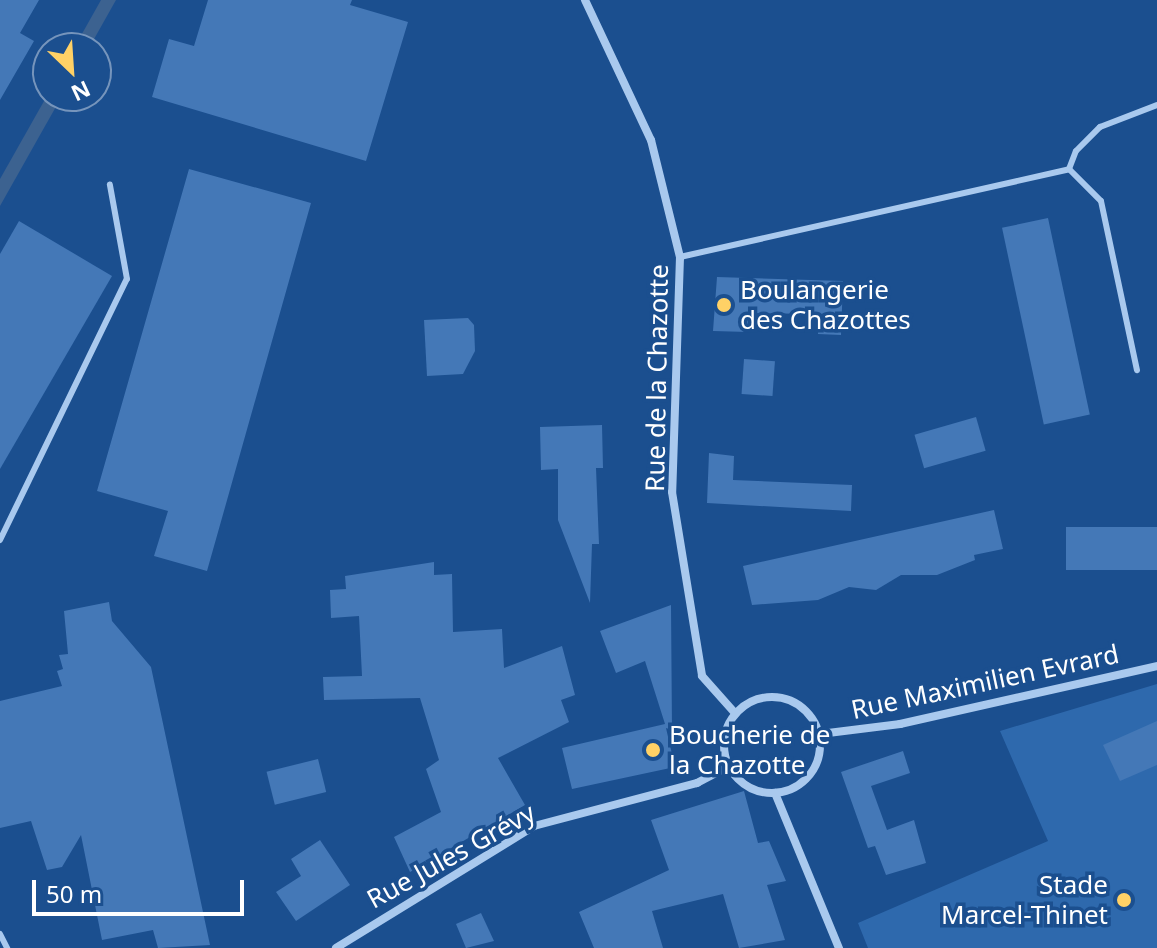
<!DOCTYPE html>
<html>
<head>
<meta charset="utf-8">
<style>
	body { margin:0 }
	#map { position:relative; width:1157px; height:948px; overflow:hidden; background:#1b4f8f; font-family:"Noto Sans",sans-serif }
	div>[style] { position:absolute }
	.green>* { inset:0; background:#2e69ad }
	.water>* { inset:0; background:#3c6290 }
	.building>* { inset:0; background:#4478b7; transform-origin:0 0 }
	.service>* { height:6px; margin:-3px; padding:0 3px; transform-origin:3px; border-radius:3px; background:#a9c9ee }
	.minor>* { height:8px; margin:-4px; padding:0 4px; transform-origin:4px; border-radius:4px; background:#a9c9ee }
	.minor>.ring { margin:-4px; padding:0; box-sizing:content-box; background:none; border:8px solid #a9c9ee; border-radius:50% }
	.dots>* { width:22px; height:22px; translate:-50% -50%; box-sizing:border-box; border:4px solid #1b4f8f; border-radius:50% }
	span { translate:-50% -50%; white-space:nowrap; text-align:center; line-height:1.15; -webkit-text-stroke:7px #1b4f8f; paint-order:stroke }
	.poi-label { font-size:26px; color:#fff }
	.left { translate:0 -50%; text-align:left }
	.right { translate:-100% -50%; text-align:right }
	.street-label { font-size:26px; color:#fff }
	.north { position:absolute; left:32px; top:32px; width:80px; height:80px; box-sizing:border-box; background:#1b4f8f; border:2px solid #7695bc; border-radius:50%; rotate:155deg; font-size:22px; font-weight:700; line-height:32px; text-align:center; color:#fff }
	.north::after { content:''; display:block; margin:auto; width:28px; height:36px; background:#ffd166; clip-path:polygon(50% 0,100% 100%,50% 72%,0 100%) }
	.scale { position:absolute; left:32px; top:880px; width:212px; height:36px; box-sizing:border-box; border:4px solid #fff; border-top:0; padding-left:10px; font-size:24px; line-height:28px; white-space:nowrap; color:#fff; -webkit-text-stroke:6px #1b4f8f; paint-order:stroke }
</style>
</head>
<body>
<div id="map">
	<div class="green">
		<div style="clip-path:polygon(1157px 684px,1157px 948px,868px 948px,858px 923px,1048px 841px,1000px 731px)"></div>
	</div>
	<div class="water">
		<div style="clip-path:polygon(101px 0,116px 0,89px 48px,74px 48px)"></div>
		<div style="clip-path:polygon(48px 94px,62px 96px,0 206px,0 179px)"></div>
	</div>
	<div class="building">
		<div style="clip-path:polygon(0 0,39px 0,20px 33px,34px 41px,0 100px)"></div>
		<div style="clip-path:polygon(208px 0,352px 0,350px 5px,408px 22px,366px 161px,152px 97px,169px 39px,194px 46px)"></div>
		<div style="clip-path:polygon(189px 169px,311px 203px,207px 571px,154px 556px,168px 511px,97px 491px)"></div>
		<div style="left:1048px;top:218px;width:201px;height:47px;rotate:78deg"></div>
		<div style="clip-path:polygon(19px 221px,112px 276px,0 469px,0 254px)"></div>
		<div style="clip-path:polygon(717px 277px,843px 281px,841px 335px,818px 334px,819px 314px,751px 313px,748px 332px,713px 331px)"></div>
		<div style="clip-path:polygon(468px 318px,474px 325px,475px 351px,463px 374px,427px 376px,424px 320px)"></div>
		<div style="left:744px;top:359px;width:31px;height:35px;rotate:4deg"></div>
		<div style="left:976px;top:417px;width:35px;height:64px;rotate:74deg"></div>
		<div style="clip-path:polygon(602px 425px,603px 468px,596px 468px,599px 544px,592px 544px,590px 603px,558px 520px,558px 469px,541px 470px,540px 427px)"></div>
		<div style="clip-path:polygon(709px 453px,734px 456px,733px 480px,852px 485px,851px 511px,707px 503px)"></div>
		<div style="clip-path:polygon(994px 510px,1003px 549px,974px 555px,975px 560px,937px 575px,901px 575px,876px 590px,849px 587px,818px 600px,752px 605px,743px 566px)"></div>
		<div style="left:1157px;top:527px;width:43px;height:91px;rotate:90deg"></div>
		<div style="clip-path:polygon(434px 562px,434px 575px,452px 574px,453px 632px,502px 629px,504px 668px,562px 646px,575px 695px,561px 700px,569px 722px,498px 758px,525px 805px,410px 872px,394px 837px,441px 812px,426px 769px,439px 760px,420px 698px,324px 700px,323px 677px,362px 676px,359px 616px,331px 618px,330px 590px,346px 589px,345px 576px)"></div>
		<div style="clip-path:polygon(109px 602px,112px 621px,151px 667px,210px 945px,158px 948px,153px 930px,102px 940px,81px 835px,62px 867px,47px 870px,31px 821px,0 828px,0 701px,62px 686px,57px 671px,63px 669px,59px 655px,68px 654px,64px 611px)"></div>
		<div style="clip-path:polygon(671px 605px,672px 730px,666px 728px,675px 767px,572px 789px,562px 748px,665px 724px,645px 661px,616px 673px,600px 631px)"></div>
		<div style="clip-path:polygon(1157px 721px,1157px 765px,1120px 781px,1103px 745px)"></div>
		<div style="clip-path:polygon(903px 751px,910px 773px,871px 786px,887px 830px,914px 820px,926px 863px,886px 875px,875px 846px,868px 848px,841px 772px)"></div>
		<div style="left:318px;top:759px;width:34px;height:53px;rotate:76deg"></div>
		<div style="clip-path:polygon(744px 791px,758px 843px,769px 841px,786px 881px,767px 885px,785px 940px,739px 948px,723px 894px,652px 911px,663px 948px,594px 948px,579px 912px,669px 870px,651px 820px)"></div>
		<div style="clip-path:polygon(320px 840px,350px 885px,296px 921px,276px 892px,301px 876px,291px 859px)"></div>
		<div style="clip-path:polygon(481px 913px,494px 941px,466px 948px,456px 924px)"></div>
	</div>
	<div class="service">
		<div style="left:1069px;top:169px;width:45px;rotate:45deg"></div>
		<div style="left:1101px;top:201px;width:173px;rotate:78deg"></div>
		<div style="left:680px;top:257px;width:399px;rotate:-12.7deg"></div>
		<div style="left:1069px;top:169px;width:19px;rotate:-69deg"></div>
		<div style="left:1076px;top:151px;width:34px;rotate:-45deg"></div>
		<div style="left:1100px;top:127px;width:61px;rotate:-21.1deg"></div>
		<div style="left:0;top:540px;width:290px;rotate:-64.1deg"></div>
		<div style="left:127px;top:279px;width:96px;rotate:-100.3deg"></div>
		<div style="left:0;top:934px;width:16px;rotate:63deg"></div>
	</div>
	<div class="minor">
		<div style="left:585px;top:0;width:155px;rotate:64.8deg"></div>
		<div style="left:651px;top:140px;width:121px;rotate:76.1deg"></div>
		<div style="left:680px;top:257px;width:235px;rotate:91.9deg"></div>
		<div style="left:672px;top:492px;width:186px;rotate:80.7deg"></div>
		<div style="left:702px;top:676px;width:50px;rotate:48.3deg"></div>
		<div class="ring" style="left:724px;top:697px;width:88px;height:88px"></div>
		<div style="left:820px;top:734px;width:81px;rotate:-7.1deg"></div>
		<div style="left:900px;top:724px;width:263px;rotate:-12.7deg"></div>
		<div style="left:775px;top:793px;width:168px;rotate:67.6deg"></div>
		<div style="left:336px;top:948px;width:233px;rotate:-31.6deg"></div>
		<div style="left:534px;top:826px;width:169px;rotate:-14.8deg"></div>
		<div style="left:697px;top:783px;width:36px;rotate:-28deg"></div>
	</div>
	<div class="dots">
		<div style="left:724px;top:305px;background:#ffd166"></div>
		<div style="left:653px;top:750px;background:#ffd166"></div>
		<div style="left:1124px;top:900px;background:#ffd166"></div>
	</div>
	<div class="poi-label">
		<span class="left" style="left:740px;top:305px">Boulangerie<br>des Chazottes</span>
		<span class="left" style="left:669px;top:750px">Boucherie de<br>la Chazotte</span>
		<span class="right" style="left:1108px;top:900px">Stade<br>Marcel-Thinet</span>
	</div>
	<div class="street-label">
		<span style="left:657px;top:378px;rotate:-89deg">Rue de la Chazotte</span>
		<span style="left:985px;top:682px;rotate:-12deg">Rue Maximilien Evrard</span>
		<span style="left:451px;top:856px;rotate:-29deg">Rue Jules Grévy</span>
	</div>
	<div class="north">N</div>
	<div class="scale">50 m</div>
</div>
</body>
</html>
